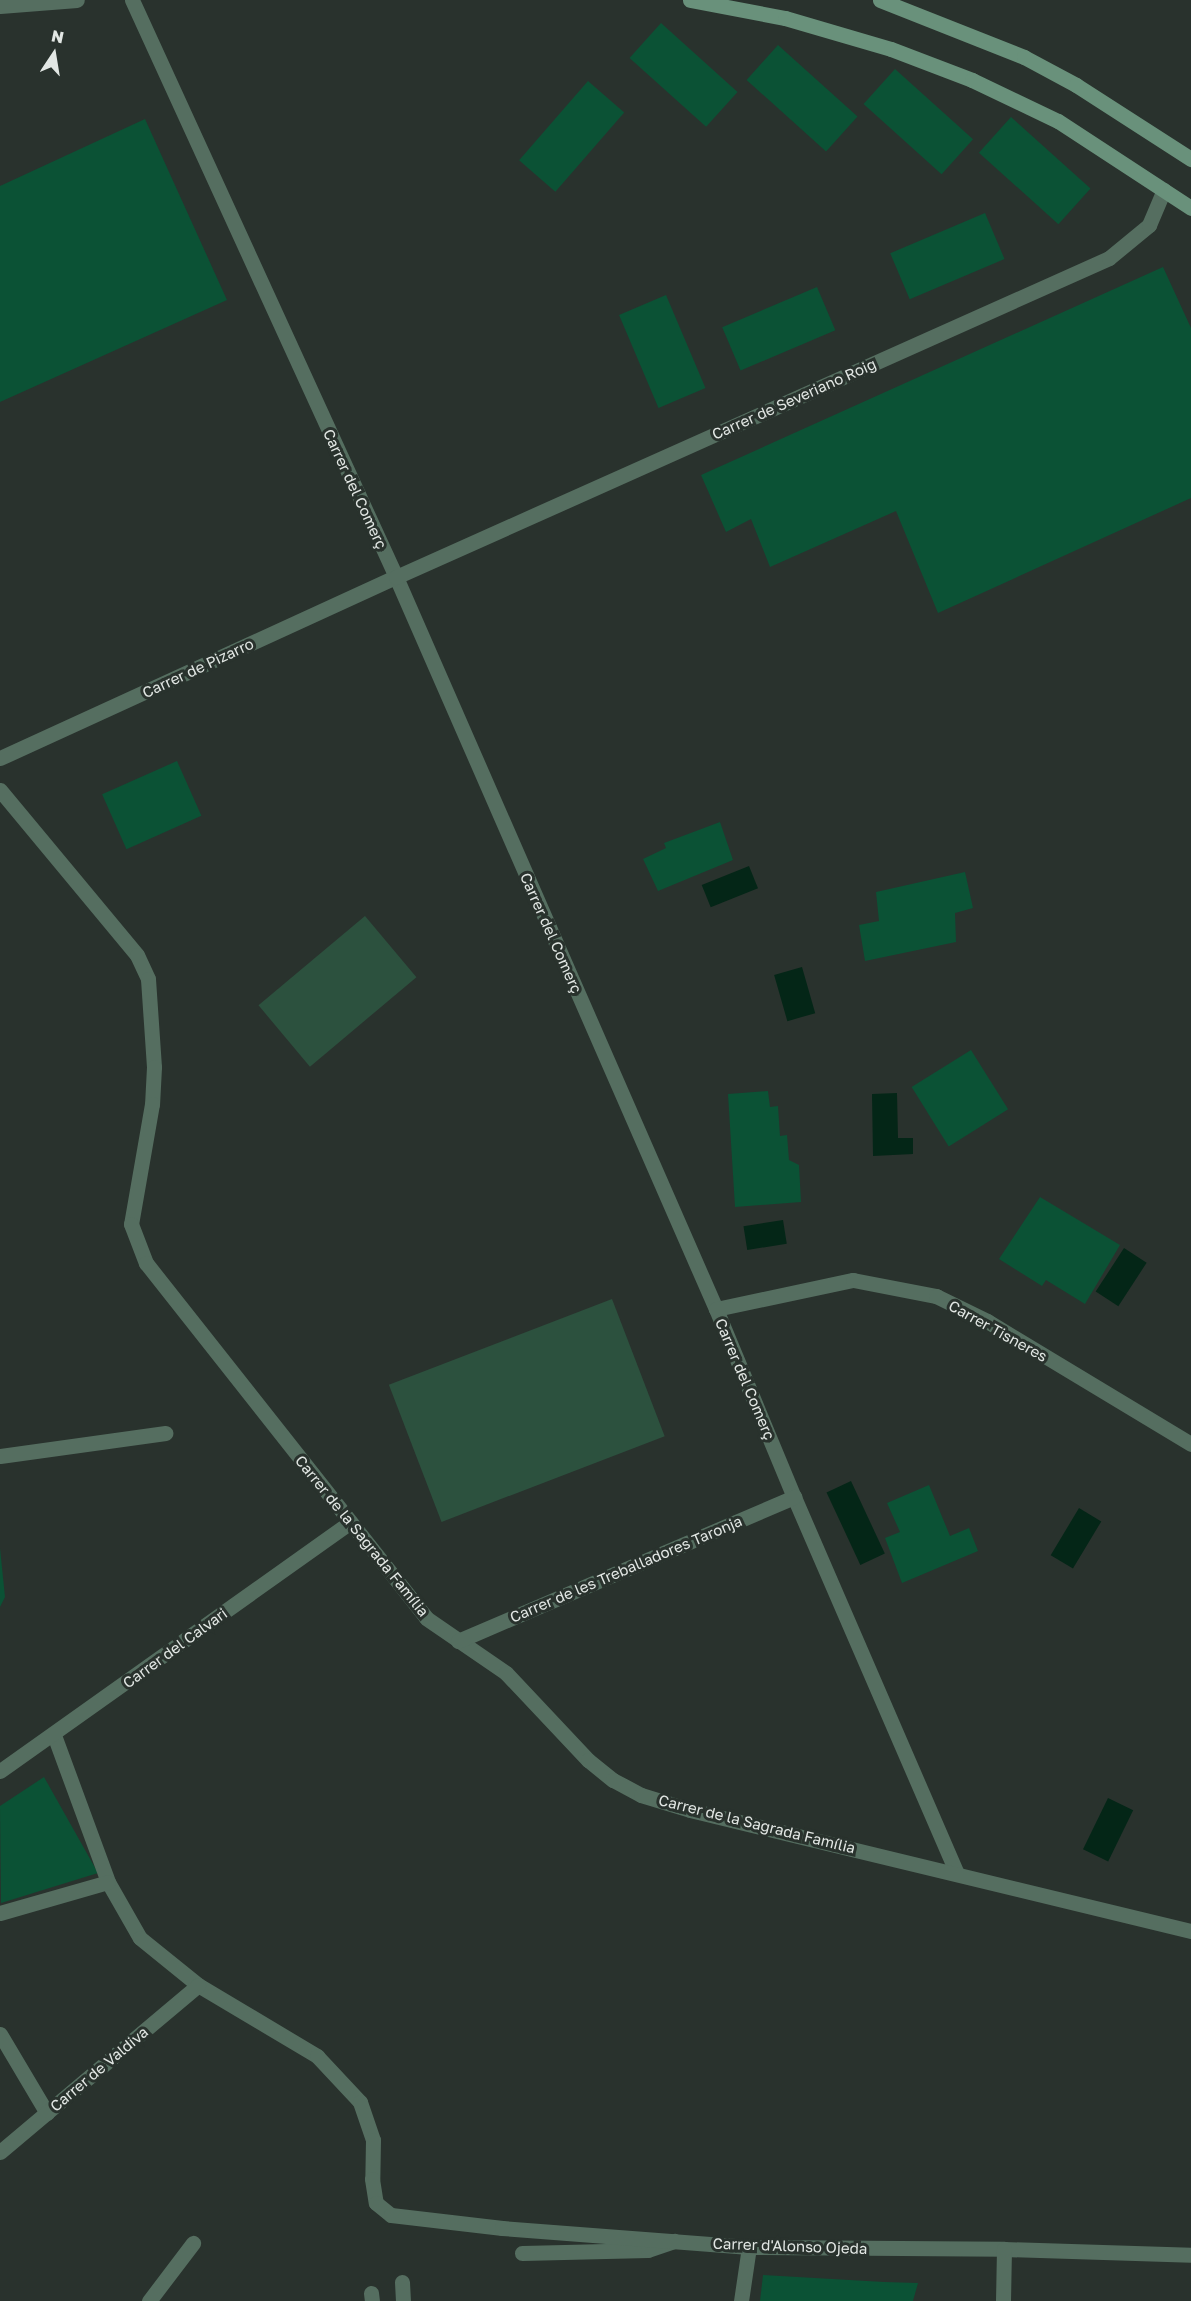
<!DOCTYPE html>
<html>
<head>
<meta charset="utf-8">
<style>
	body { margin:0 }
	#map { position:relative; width:1191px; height:2301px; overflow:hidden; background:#29322d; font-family:"Golos Text",sans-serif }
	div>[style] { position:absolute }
	.green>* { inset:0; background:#2c513e; transform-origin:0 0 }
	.water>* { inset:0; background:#042617; transform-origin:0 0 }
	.building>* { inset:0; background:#0b5235; transform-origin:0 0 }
	.service>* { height:15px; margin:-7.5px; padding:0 7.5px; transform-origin:7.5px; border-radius:7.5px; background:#556e60 }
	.minor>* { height:15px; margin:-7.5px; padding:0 7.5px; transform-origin:7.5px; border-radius:7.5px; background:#556e60 }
	.secondary>* { height:15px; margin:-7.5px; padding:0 7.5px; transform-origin:7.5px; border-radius:7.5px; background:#69917b }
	span { translate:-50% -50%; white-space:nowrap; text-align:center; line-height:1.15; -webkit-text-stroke:6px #29322d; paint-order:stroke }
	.street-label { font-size:15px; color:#e2e7e4 }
	.north { position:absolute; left:24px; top:24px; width:60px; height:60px; -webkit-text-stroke:4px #29322d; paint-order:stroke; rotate:12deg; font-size:16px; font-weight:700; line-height:24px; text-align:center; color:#e2e7e4 }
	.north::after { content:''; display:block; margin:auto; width:21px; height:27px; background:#e2e7e4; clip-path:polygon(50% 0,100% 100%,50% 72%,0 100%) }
</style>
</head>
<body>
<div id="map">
	<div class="green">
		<div style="left:365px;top:916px;width:80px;height:139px;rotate:50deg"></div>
		<div style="left:612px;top:1299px;width:147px;height:239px;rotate:69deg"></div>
	</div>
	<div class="water">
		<div style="left:749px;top:866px;width:24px;height:51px;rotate:68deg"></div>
		<div style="left:802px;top:967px;width:48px;height:29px;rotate:74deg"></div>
		<div style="clip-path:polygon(897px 1093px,898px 1138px,913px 1138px,913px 1154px,873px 1156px,872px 1094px)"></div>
		<div style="left:783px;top:1220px;width:24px;height:40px;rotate:81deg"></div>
		<div style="left:1124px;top:1248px;width:27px;height:52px;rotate:33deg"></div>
		<div style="left:851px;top:1481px;width:80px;height:27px;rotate:65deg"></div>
		<div style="left:1079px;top:1508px;width:26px;height:55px;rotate:31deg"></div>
		<div style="left:1108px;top:1798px;width:28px;height:57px;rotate:26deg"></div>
	</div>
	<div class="building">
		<div style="left:661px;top:23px;width:103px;height:47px;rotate:42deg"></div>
		<div style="left:778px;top:45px;width:107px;height:47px;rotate:42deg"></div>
		<div style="left:895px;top:69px;width:105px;height:47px;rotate:42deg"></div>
		<div style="left:588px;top:81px;width:48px;height:105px;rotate:41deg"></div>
		<div style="left:1011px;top:117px;width:107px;height:48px;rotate:42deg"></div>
		<div style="clip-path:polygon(145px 119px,227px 300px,0 402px,0 186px)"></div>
		<div style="left:985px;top:213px;width:50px;height:103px;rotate:67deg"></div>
		<div style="clip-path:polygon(1163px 267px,1191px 328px,1191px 498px,938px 613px,896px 511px,770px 567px,751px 519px,726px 532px,701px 475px)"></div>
		<div style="left:817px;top:287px;width:47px;height:103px;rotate:67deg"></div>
		<div style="left:666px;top:295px;width:101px;height:51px;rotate:67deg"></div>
		<div style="left:177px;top:761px;width:60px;height:82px;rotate:66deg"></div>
		<div style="clip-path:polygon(720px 822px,733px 860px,658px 891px,643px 859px,666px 848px,664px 843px)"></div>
		<div style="clip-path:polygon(965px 872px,973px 908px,955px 913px,956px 942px,865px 961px,859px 925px,879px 921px,876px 892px)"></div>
		<div style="left:971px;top:1050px;width:70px;height:70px;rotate:58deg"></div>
		<div style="clip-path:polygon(768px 1091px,770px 1107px,778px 1106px,780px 1136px,787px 1135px,789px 1160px,799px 1165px,801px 1202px,735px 1207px,728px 1094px)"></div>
		<div style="clip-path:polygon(1040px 1197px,1120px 1245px,1085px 1304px,1046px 1280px,1042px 1286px,999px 1259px)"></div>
		<div style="clip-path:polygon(929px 1485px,950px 1536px,969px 1528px,978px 1551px,902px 1583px,885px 1538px,900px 1532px,887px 1503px)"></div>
		<div style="clip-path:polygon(0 1548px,5px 1597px,0 1607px)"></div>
		<div style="clip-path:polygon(44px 1777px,98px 1873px,1px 1903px,0 1806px)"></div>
		<div style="clip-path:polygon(763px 2275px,884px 2282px,918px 2283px,913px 2301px,760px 2301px)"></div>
	</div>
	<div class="service">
		<div style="left:522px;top:2253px;width:126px;rotate:-1.4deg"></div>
		<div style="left:648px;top:2250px;width:28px;rotate:-19deg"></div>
		<div style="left:402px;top:2282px;width:19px;rotate:87deg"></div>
	</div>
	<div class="minor">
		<div style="left:132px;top:0;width:635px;rotate:65.41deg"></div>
		<div style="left:396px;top:577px;width:799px;rotate:66.39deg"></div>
		<div style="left:716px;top:1309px;width:204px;rotate:67.5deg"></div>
		<div style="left:794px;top:1497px;width:410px;rotate:66.6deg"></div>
		<div style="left:0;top:6px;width:77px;rotate:-4.5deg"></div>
		<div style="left:0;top:758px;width:435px;rotate:-24.6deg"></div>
		<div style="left:396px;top:577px;width:781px;rotate:-24.1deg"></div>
		<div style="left:1109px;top:258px;width:52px;rotate:-39.5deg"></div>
		<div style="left:1149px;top:225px;width:38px;rotate:-67deg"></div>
		<div style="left:0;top:790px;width:214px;rotate:50.3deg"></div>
		<div style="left:137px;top:955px;width:26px;rotate:65deg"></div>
		<div style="left:148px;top:979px;width:88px;rotate:86.1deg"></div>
		<div style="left:154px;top:1067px;width:37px;rotate:93deg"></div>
		<div style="left:152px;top:1104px;width:122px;rotate:99.9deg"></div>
		<div style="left:131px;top:1224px;width:42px;rotate:69deg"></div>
		<div style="left:146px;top:1263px;width:452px;rotate:51.7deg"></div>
		<div style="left:426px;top:1618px;width:97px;rotate:34.5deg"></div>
		<div style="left:506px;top:1673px;width:120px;rotate:46.7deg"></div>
		<div style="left:588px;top:1760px;width:32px;rotate:39deg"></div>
		<div style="left:613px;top:1780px;width:32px;rotate:28deg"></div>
		<div style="left:641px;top:1795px;width:51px;rotate:17deg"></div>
		<div style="left:690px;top:1810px;width:515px;rotate:13.58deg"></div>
		<div style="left:716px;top:1309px;width:140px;rotate:-12deg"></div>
		<div style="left:853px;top:1280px;width:85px;rotate:10.9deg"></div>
		<div style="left:936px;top:1296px;width:57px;rotate:26.1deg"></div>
		<div style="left:987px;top:1321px;width:238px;rotate:31.1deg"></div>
		<div style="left:0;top:1456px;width:167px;rotate:-7.9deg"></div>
		<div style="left:458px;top:1641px;width:366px;rotate:-23.2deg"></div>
		<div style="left:54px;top:1735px;width:157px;rotate:69.8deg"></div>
		<div style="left:108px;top:1882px;width:64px;rotate:60.3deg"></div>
		<div style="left:140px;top:1938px;width:75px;rotate:39deg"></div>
		<div style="left:198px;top:1985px;width:139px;rotate:30.8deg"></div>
		<div style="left:317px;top:2056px;width:63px;rotate:46.9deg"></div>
		<div style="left:360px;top:2102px;width:40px;rotate:71.1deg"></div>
		<div style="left:373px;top:2140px;width:39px;rotate:91deg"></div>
		<div style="left:372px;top:2179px;width:24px;rotate:81deg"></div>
		<div style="left:376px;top:2203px;width:19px;rotate:39deg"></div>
		<div style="left:391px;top:2215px;width:112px;rotate:6.7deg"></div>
		<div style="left:502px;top:2228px;width:248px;rotate:4.4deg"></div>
		<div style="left:749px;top:2247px;width:255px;rotate:0.4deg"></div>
		<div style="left:1004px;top:2249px;width:187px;rotate:1.8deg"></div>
		<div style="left:0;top:1771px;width:428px;rotate:-35.4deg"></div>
		<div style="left:0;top:1913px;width:112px;rotate:-16deg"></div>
		<div style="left:0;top:2034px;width:92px;rotate:59.3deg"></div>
		<div style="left:0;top:2152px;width:259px;rotate:-40.1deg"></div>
		<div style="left:371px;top:2293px;width:8px;rotate:83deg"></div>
		<div style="left:149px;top:2301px;width:73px;rotate:-52.8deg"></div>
		<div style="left:741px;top:2301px;width:55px;rotate:-81.6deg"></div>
		<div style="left:1003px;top:2301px;width:52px;rotate:-88.9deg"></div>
	</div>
	<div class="secondary">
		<div style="left:690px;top:0;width:97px;rotate:10.7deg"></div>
		<div style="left:785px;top:18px;width:110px;rotate:16.3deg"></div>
		<div style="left:891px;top:49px;width:87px;rotate:20.9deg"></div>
		<div style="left:972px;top:80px;width:95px;rotate:25.5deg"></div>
		<div style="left:1058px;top:121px;width:159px;rotate:33.2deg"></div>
		<div style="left:880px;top:0;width:155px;rotate:21.6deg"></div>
		<div style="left:1024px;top:57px;width:59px;rotate:28.3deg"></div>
		<div style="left:1076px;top:85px;width:137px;rotate:32.8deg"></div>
	</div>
	<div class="street-label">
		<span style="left:794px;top:399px;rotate:-24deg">Carrer de Severiano Roig</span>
		<span style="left:355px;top:489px;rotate:65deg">Carrer del Comerç</span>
		<span style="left:198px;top:668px;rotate:-25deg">Carrer de Pizarro</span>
		<span style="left:551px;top:933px;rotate:66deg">Carrer del Comerç</span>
		<span style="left:998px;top:1331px;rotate:29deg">Carrer Tisneres</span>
		<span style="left:745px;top:1379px;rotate:67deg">Carrer del Comerç</span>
		<span style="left:362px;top:1536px;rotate:51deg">Carrer de la Sagrada Família</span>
		<span style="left:626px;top:1569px;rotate:-23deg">Carrer de les Treballadores Taronja</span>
		<span style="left:175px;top:1648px;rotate:-36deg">Carrer del Calvari</span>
		<span style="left:757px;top:1824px;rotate:14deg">Carrer de la Sagrada Família</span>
		<span style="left:99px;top:2069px;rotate:-40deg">Carrer de Valdiva</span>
		<span style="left:790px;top:2246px;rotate:2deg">Carrer d'Alonso Ojeda</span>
	</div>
	<div class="north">N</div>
</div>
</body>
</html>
